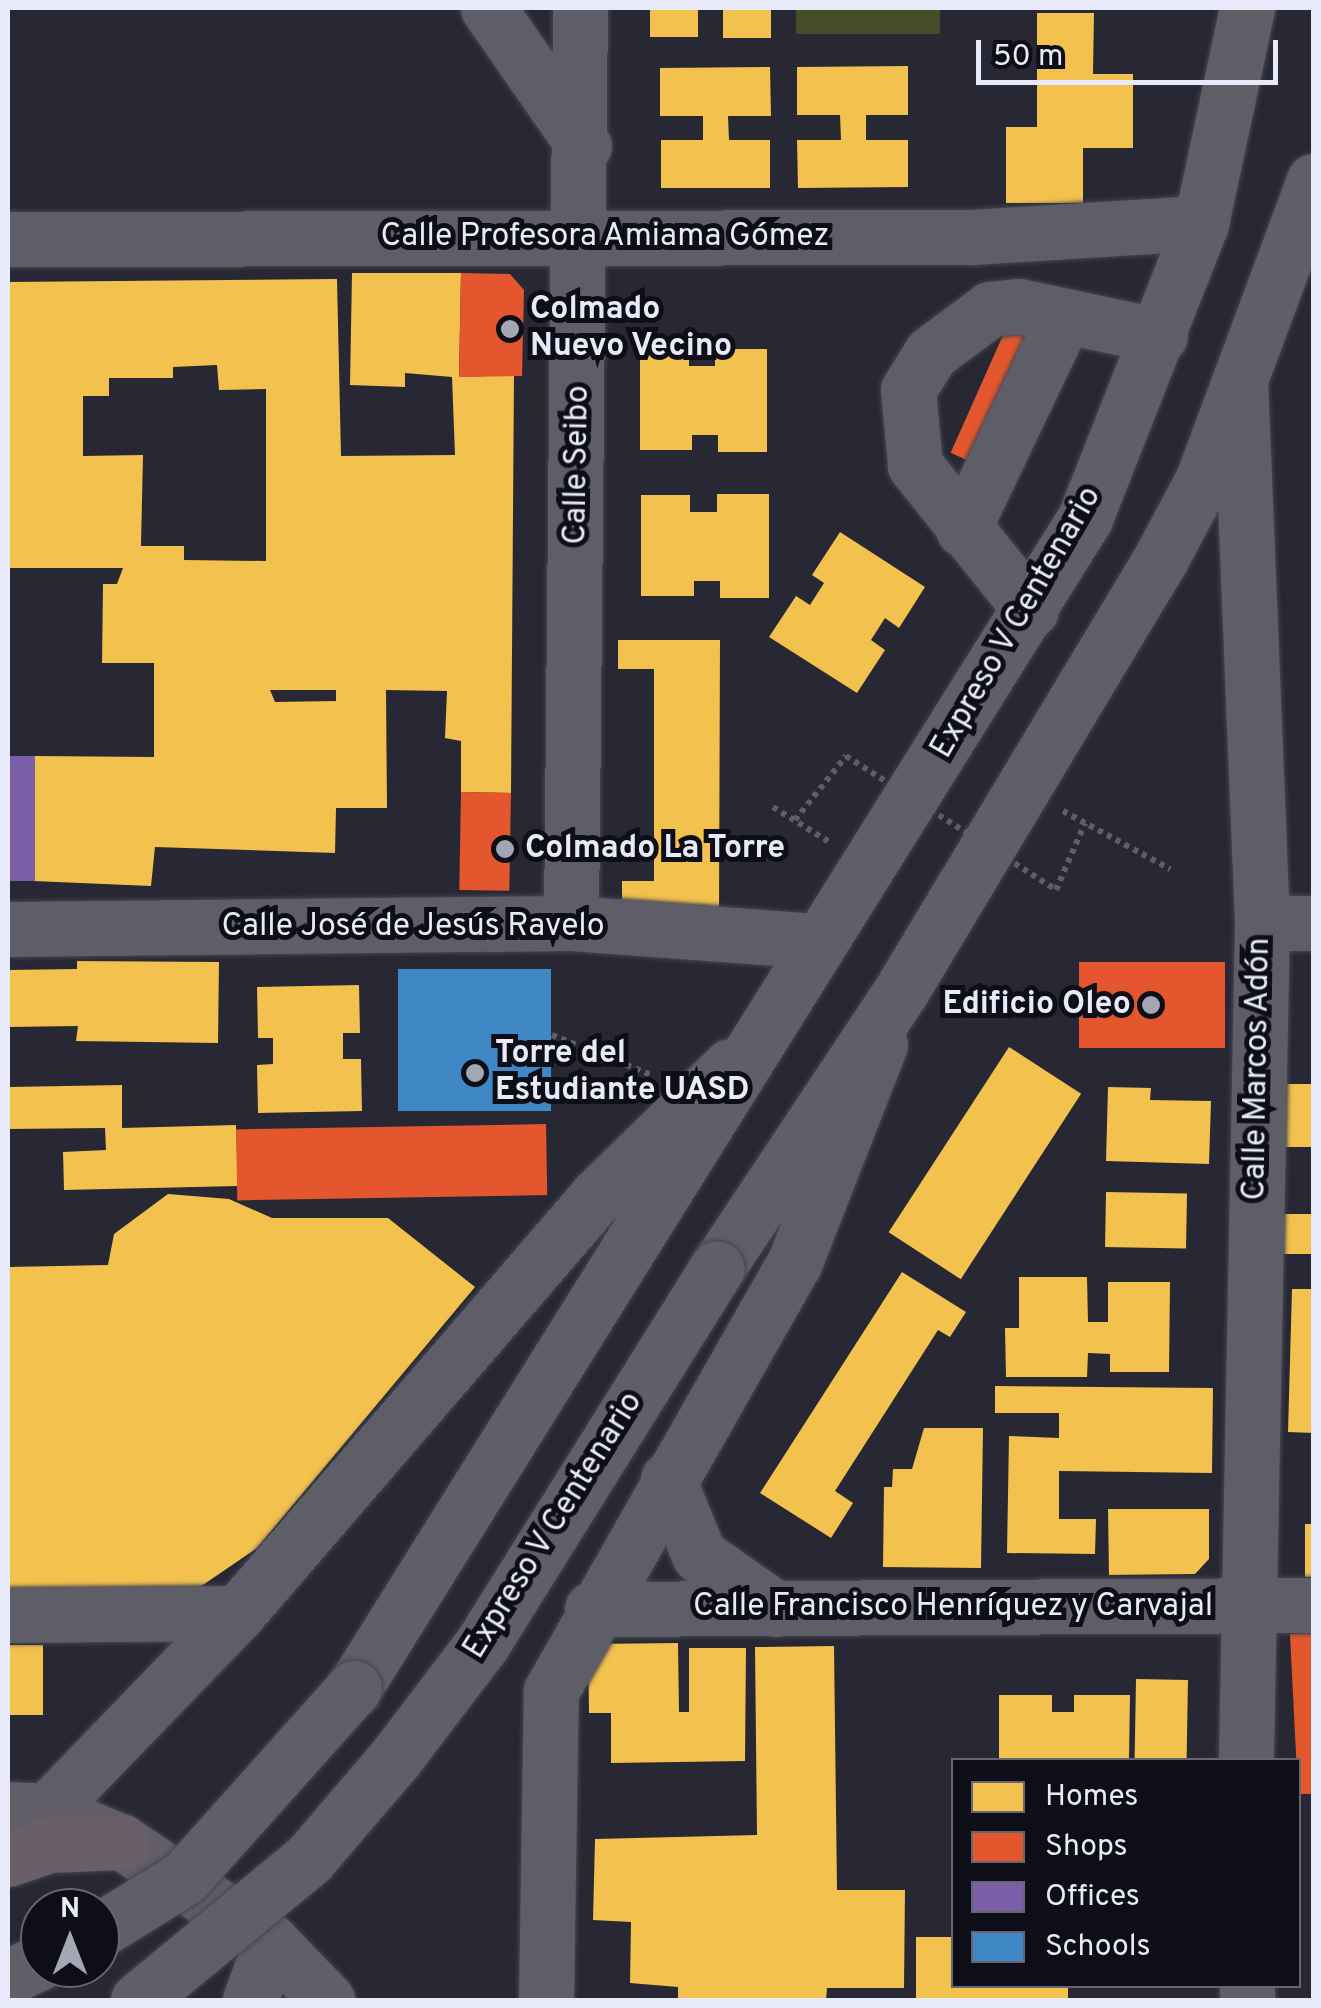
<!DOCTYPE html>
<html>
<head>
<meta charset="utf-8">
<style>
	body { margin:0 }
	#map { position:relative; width:1321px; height:2008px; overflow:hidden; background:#272834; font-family:Overpass,sans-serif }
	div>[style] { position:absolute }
	.green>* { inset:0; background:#444d28; transform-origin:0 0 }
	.homes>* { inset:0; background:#f2c14e; transform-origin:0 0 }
	.shops>* { inset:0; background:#e4572e; transform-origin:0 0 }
	.offices>* { inset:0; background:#7b5ea7; transform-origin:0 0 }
	.schools>* { inset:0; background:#3f88c5; transform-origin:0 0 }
	.path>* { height:6px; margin-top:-3px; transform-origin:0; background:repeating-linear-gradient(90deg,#5d5e67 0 5px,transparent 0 10px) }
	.roads { filter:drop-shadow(0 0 2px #44454f) drop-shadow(0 0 2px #44454f) }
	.minor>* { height:55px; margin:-27.5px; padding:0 27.5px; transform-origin:27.5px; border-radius:27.5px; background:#5d5e67 }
	.major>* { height:55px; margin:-27.5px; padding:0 27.5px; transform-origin:27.5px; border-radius:27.5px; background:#625e67 }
	.highway>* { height:55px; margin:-27.5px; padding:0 27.5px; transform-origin:27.5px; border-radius:27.5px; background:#695f69 }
	.path-bridge>* { height:6px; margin-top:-3px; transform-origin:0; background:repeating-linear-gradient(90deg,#5d5e67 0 5px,transparent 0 10px) }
	.bridges { filter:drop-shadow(0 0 2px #44454f) drop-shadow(0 0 2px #44454f) }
	.major-bridge>* { height:55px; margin:-27.5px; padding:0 27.5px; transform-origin:27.5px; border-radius:27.5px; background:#625e67 }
	.dots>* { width:28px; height:28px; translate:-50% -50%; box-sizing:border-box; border:5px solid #0d0e17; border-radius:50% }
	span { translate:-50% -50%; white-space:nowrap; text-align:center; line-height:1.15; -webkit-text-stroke:10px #0d0e17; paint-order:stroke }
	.street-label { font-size:32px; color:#e8eaf9 }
	.poi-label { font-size:32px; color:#e8eaf9; font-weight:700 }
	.left { translate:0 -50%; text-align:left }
	.right { translate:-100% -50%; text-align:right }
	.frame { position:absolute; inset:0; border:10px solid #e8eaf9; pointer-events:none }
	.legend { position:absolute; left:951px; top:1758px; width:350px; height:230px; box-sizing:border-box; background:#0d0e17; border:2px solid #656671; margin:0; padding:12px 18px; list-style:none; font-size:30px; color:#e8eaf9 }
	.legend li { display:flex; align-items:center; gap:20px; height:50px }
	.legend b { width:50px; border:2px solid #656671 }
	.north { position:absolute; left:20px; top:1888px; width:100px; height:100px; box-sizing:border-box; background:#0d0e17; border:2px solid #656671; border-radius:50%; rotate:0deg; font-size:28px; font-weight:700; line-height:40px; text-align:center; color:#e8eaf9 }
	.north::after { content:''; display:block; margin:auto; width:35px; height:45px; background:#a4a6b4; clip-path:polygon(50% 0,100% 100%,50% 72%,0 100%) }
	.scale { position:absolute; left:976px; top:40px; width:302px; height:45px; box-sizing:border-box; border:5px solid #e8eaf9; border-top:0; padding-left:12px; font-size:30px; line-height:35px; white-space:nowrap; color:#e8eaf9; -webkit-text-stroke:8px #0d0e17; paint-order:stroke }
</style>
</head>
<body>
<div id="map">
	<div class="green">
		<div style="left:796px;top:8px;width:144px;height:26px"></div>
	</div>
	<div class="homes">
		<div style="left:650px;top:8px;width:48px;height:29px"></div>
		<div style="left:723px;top:8px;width:48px;height:30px"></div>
		<div style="clip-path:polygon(1037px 13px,1094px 13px,1093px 74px,1133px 74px,1133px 148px,1083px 148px,1083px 203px,1006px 203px,1006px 127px,1037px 127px)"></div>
		<div style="clip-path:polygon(908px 66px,908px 115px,866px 115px,866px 140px,908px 140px,908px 187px,798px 188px,797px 140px,841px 140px,840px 115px,797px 115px,797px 67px)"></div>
		<div style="clip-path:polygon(770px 67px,771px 116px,728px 116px,729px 140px,770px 140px,770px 188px,661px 188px,661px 140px,703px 140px,703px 116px,660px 116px,660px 68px)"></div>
		<div style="clip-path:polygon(evenodd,352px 273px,461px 273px,459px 377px,514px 375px,511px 793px,461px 792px,461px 741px,445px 738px,447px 691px,386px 690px,387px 808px,336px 808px,335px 853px,155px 847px,151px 886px,33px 881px,35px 756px,154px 757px,154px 663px,102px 663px,103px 584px,117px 584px,123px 568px,8px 568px,8px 282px,337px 279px,341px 456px,455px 455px,452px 377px,405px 373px,405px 387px,350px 385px,352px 273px,217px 365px,219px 390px,266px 389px,266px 561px,184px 560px,184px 546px,141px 546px,143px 455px,83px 456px,83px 396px,109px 396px,109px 378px,173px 378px,173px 367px,217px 365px,352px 273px,270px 690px,336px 690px,336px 701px,275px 702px,270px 690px)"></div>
		<div style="clip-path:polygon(640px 349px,689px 349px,689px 366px,715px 366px,715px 349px,767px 349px,767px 452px,718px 452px,718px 435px,692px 435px,692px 450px,640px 450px)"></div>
		<div style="clip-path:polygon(717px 494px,769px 494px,769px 598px,720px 598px,720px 581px,694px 581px,694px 596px,641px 596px,641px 495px,690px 495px,690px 512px,717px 512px)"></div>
		<div style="clip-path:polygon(840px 532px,925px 587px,899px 628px,885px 618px,871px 640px,885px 650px,857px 693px,769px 637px,796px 596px,810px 605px,824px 583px,812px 575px)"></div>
		<div style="clip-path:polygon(618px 640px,720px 640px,719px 915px,622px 915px,622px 881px,654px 881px,654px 669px,618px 669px)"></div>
		<div style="clip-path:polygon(77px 961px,219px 962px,218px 1043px,76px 1041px,78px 1026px,8px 1027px,8px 970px,77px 969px)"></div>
		<div style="clip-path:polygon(359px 985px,360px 1033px,343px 1033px,343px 1059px,361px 1059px,362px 1111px,258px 1113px,257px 1065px,273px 1064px,273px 1038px,258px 1038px,257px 987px)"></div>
		<div style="left:1009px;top:1047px;width:86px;height:221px;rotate:33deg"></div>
		<div style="left:1314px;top:1084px;width:63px;height:31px;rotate:90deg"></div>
		<div style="clip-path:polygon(122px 1085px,122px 1128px,236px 1125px,238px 1186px,64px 1190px,63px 1152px,106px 1150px,105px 1128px,8px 1129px,8px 1087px)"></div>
		<div style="clip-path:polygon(1108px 1087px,1151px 1088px,1150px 1100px,1211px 1101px,1209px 1164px,1106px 1161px)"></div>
		<div style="left:1106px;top:1192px;width:81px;height:55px;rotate:1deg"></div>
		<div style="clip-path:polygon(168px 1194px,229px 1199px,272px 1218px,388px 1218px,475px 1287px,257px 1548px,197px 1589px,8px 1590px,8px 1267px,108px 1265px,114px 1234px)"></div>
		<div style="left:1284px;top:1214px;width:30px;height:40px"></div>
		<div style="clip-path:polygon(902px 1272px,966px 1312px,950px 1337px,938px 1330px,835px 1491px,853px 1503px,831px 1538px,760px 1493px)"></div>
		<div style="clip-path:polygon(1019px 1277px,1087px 1277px,1088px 1322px,1108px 1322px,1108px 1282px,1170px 1282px,1169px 1372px,1110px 1372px,1110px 1354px,1088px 1353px,1087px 1377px,1006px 1377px,1005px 1328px,1019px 1328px)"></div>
		<div style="clip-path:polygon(1292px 1289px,1314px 1289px,1314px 1433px,1288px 1432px)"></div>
		<div style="clip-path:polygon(995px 1386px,1213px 1388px,1212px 1473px,1059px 1471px,1059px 1519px,1096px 1519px,1095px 1554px,1007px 1553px,1009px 1436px,1059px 1438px,1059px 1413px,995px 1413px)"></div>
		<div style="clip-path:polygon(924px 1428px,983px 1428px,981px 1568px,883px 1567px,884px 1487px,892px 1487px,893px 1469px,912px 1469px)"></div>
		<div style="clip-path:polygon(1108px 1509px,1209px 1509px,1209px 1559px,1195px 1574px,1109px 1575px)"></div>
		<div style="left:1305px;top:1524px;width:9px;height:53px"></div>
		<div style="clip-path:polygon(678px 1643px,679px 1712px,689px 1712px,689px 1648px,746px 1648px,745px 1761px,611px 1763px,611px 1713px,589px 1713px,588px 1644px)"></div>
		<div style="left:8px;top:1645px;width:35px;height:70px"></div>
		<div style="clip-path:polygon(834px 1646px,837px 1890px,905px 1890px,904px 1988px,827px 1988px,826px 2000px,678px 2000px,678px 1987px,630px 1983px,631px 1922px,593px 1920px,595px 1839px,757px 1835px,755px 1647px)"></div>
		<div style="left:1136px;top:1679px;width:52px;height:81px;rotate:1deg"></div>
		<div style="clip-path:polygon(999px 1695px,1052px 1695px,1052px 1712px,1074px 1712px,1074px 1695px,1130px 1695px,1129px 1760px,999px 1760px)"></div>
		<div style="clip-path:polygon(916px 1937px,954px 1937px,954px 1986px,1068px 1986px,1068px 2000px,916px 2000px)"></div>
	</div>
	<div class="shops">
		<div style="clip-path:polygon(461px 273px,510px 274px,524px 290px,522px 376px,459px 377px)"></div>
		<div style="left:1008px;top:324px;width:42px;height:141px;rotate:24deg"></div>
		<div style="left:461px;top:792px;width:50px;height:98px;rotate:1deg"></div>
		<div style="left:1079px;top:962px;width:146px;height:86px"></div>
		<div style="left:546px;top:1124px;width:71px;height:310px;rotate:89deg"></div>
		<div style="clip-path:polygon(1314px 1633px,1314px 1794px,1298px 1794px,1290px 1634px)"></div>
	</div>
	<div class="offices">
		<div style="left:8px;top:756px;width:27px;height:125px"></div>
	</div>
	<div class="schools">
		<div style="left:551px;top:969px;width:142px;height:153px;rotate:90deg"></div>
	</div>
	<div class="path">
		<div style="left:773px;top:807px;width:68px;rotate:31.8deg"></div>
		<div style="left:1063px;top:811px;width:122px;rotate:28.5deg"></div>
		<div style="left:795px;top:820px;width:82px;rotate:-51.4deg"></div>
		<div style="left:1056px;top:890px;width:73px;rotate:-66.6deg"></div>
		<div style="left:552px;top:1035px;width:110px;rotate:21.9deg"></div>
	</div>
	<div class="roads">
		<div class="minor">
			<div style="left:488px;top:8px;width:168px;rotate:55.2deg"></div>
			<div style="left:8px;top:239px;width:963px;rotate:-0.12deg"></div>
			<div style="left:971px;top:237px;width:230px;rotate:-3.5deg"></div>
			<div style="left:1240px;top:379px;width:544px;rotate:87.68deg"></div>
			<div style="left:1262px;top:923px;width:837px;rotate:91.1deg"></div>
			<div style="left:963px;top:529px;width:235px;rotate:-64.5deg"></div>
			<div style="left:1031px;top:610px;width:186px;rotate:-128.7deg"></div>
			<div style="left:915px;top:465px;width:75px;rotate:-95.3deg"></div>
			<div style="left:908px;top:390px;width:44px;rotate:-58.1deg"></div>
			<div style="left:931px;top:353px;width:74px;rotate:-36.7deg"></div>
			<div style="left:990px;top:309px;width:29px;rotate:-6deg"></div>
			<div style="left:1019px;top:306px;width:144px;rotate:12deg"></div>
			<div style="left:571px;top:923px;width:915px;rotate:-89.44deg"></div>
			<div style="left:1262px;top:923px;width:52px"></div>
			<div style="left:8px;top:929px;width:563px;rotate:-0.61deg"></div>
			<div style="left:571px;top:923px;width:248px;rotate:4.2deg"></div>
			<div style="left:668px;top:1479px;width:82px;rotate:67.8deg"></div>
			<div style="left:699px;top:1555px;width:94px;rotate:35deg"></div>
			<div style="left:592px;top:1609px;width:722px;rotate:-0.32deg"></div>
			<div style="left:8px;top:1615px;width:230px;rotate:-0.5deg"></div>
			<div style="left:47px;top:1811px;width:275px;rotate:-46deg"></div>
			<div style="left:238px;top:1613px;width:550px;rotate:-49.27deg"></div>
			<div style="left:597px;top:1196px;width:186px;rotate:-44.3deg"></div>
			<div style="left:1247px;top:1986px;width:14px;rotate:90deg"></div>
			<div style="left:546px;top:2000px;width:309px;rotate:-89.1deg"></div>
			<div style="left:551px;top:1691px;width:491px;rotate:-60.4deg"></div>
			<div style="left:794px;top:1264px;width:236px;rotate:-68.6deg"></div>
		</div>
		<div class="major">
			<div style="left:717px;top:1268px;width:333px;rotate:-56.4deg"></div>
			<div style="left:901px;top:991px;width:503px;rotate:-59deg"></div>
			<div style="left:1160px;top:560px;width:92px;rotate:-62deg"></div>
			<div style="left:1203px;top:479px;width:318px;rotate:-69.6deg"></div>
			<div style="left:354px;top:1688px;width:1380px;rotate:-58deg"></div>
			<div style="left:1085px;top:518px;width:317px;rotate:-68.5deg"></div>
			<div style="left:1201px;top:223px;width:220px;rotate:-77.9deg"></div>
			<div style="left:8px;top:1809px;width:39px;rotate:3deg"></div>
			<div style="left:47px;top:1811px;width:81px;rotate:22.5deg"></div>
			<div style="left:122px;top:1842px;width:179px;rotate:33.9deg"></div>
			<div style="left:271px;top:1942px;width:81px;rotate:46deg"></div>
			<div style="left:8px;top:1977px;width:35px;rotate:-25deg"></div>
			<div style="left:250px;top:2000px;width:62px;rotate:-70.1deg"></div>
		</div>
		<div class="highway">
			<div style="left:8px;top:1859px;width:43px;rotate:-18.9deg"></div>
			<div style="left:49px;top:1845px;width:73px;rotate:-2.4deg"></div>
		</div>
	</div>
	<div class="path-bridge">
		<div style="left:846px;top:756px;width:249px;rotate:32.5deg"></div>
	</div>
	<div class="bridges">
		<div class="major-bridge">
			<div style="left:100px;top:1930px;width:99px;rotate:-31.8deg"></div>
			<div style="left:184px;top:1878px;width:255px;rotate:-48.2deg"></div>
			<div style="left:138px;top:2000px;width:222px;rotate:-39.5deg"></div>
			<div style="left:309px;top:1859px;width:134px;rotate:-49.5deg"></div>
			<div style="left:396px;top:1757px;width:142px;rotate:-52.7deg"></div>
			<div style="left:482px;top:1644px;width:443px;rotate:-58deg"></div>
		</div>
	</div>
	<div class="dots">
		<div style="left:510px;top:329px;background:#a4a6b4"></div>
		<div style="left:505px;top:849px;background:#a4a6b4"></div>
		<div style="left:1151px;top:1005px;background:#a4a6b4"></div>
		<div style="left:475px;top:1073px;background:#a4a6b4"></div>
	</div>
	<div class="street-label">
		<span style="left:605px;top:237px">Calle Profesora Amiama Gómez</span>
		<span style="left:578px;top:465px;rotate:-89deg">Calle Seibo</span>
		<span style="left:1017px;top:623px;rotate:-60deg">Expreso V Centenario</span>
		<span style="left:413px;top:927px">Calle José de Jesús Ravelo</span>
		<span style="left:1258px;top:1069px;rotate:-89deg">Calle Marcos Adón</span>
		<span style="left:554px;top:1526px;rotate:-58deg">Expreso V Centenario</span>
		<span style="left:953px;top:1607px">Calle Francisco Henríquez y Carvajal</span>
	</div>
	<div class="poi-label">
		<span class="left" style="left:530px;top:329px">Colmado<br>Nuevo Vecino</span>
		<span class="left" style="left:525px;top:849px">Colmado La Torre</span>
		<span class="right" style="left:1131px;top:1005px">Edificio Oleo</span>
		<span class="left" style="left:495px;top:1073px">Torre del<br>Estudiante UASD</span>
	</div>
	<div class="frame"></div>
	<ul class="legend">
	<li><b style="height:28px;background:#f2c14e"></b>Homes</li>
	<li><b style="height:28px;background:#e4572e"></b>Shops</li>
	<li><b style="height:28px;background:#7b5ea7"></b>Offices</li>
	<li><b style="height:28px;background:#3f88c5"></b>Schools</li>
	</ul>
	<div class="north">N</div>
	<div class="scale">50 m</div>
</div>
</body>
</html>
